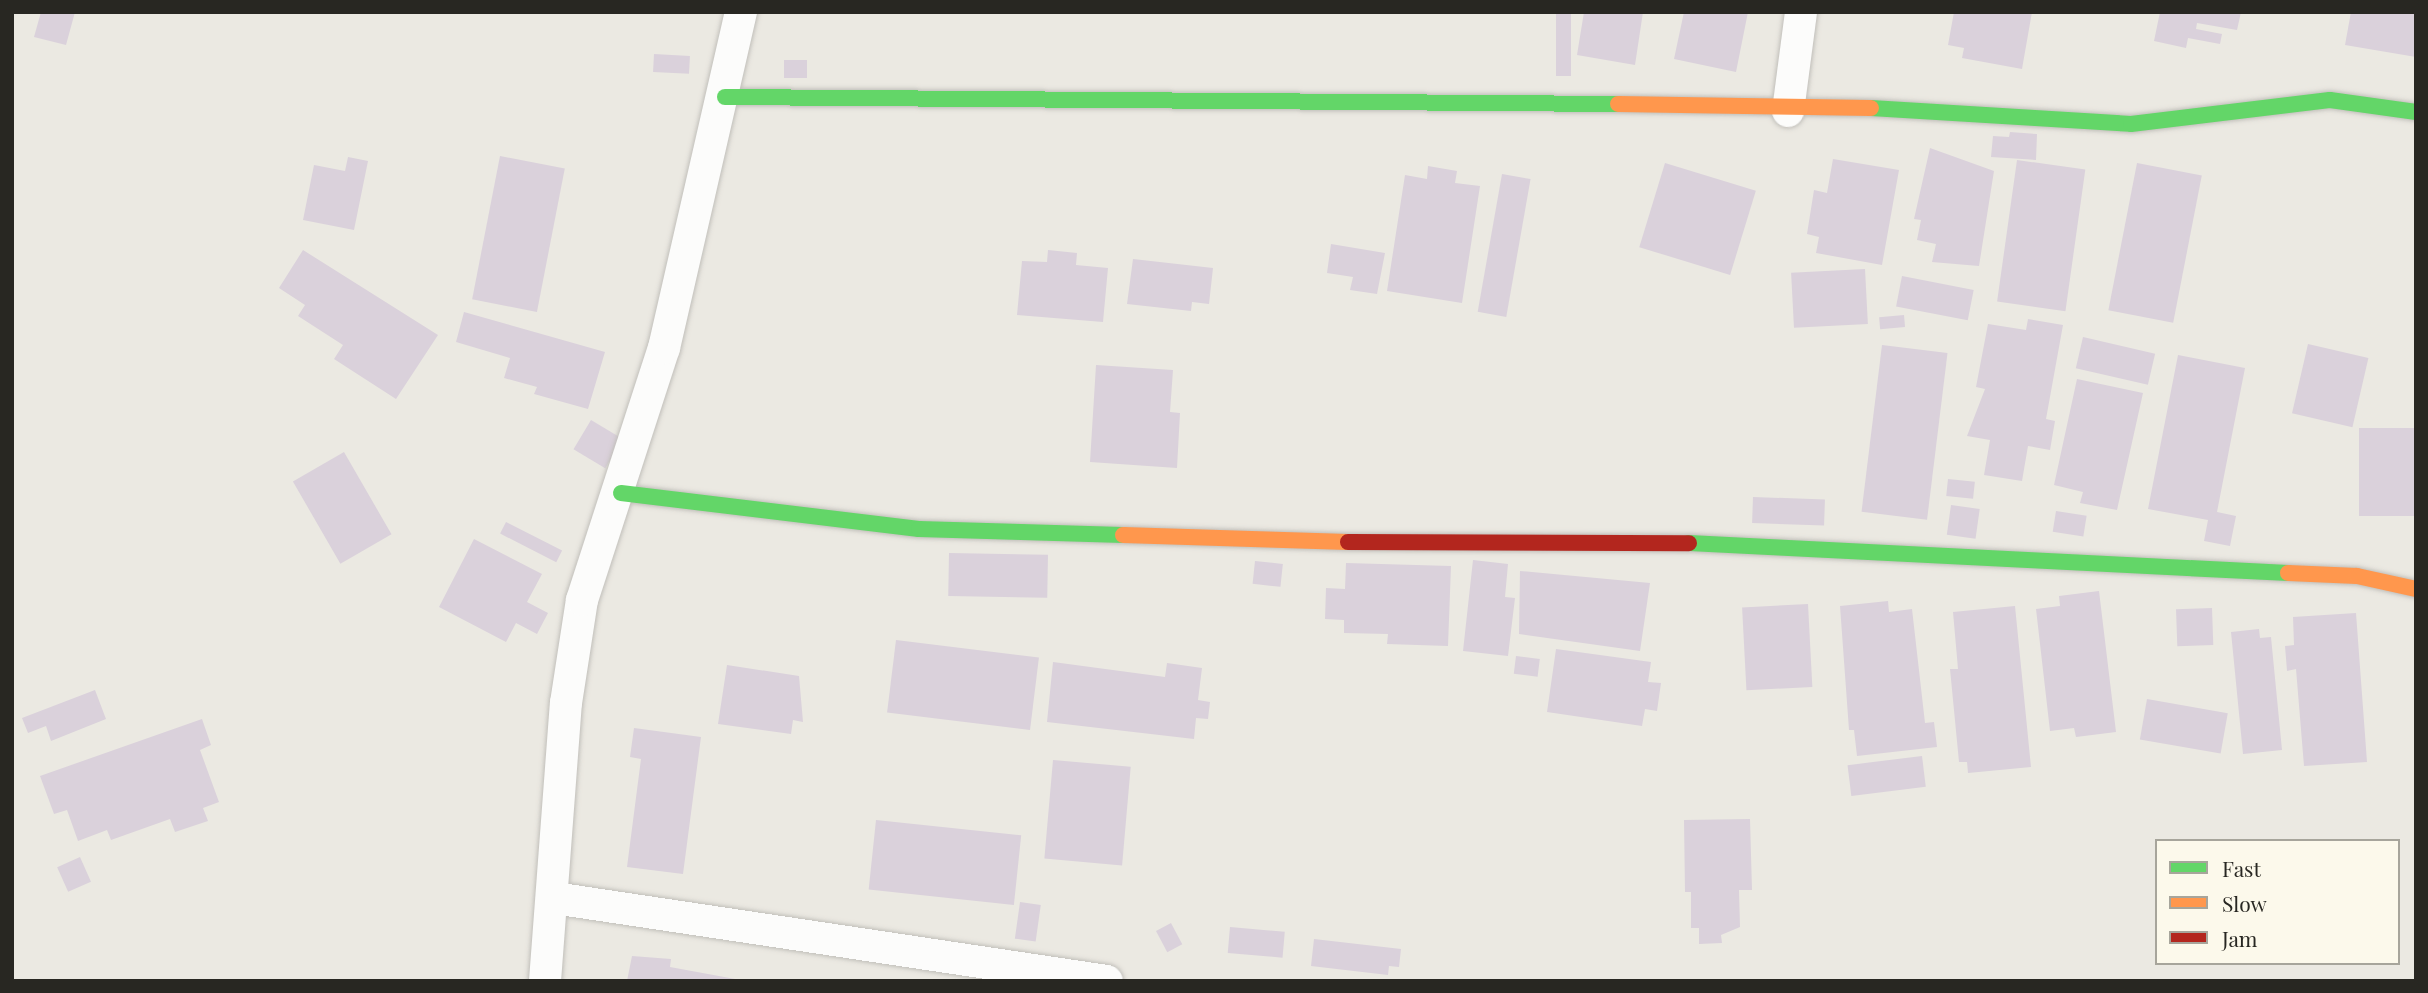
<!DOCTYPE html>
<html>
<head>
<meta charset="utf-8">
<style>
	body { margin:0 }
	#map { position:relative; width:2428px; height:993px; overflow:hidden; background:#ebe9e2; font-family:"Playfair Display",serif }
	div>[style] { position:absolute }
	.building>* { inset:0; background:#dad1db; transform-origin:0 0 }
	.roads { filter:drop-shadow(0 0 2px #c1bfba) drop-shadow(0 0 2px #c1bfba) }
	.street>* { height:32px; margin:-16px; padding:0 16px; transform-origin:16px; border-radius:16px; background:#fcfcfb }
	.fast>* { height:16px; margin:-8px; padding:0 8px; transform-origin:8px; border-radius:8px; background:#63d668 }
	.slow>* { height:16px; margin:-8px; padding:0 8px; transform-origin:8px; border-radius:8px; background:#ff974d }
	.jam>* { height:16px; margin:-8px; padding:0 8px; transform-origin:8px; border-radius:8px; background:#b3261e }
	span { translate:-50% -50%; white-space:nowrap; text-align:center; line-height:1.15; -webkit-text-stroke:7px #fcf9eb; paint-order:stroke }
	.frame { position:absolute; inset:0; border:14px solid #282722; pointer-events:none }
	.legend { position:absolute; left:2155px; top:839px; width:245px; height:126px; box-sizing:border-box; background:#fcf9eb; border:2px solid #a7a59b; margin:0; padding:9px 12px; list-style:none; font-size:21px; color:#282722 }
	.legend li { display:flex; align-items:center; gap:14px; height:35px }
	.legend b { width:35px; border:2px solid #a7a59b }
</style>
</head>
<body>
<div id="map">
	<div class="building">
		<div style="clip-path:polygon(41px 12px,75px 12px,66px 45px,34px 37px)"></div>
		<div style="left:1556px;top:12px;width:15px;height:64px"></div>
		<div style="clip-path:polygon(1584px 12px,1643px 12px,1635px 65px,1577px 55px)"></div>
		<div style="clip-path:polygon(1684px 12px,1748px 12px,1736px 72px,1674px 59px)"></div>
		<div style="clip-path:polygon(1954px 12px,2032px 12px,2022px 69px,1962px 58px,1964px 48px,1948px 45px)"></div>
		<div style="clip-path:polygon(2160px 12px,2241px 12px,2237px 30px,2197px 23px,2196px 29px,2222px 34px,2220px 44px,2188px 38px,2186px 48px,2154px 41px)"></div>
		<div style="clip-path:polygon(2351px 12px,2416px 12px,2416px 57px,2345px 45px)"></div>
		<div style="left:654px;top:54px;width:36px;height:18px;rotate:3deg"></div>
		<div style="left:784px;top:60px;width:23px;height:18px"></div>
		<div style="clip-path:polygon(2010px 132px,2037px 134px,2036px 160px,1991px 157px,1993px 136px,2009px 137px)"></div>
		<div style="clip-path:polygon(1930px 148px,1994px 171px,1979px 266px,1932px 262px,1936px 244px,1917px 240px,1921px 220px,1914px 219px)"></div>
		<div style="left:500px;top:156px;width:66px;height:146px;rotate:11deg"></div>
		<div style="clip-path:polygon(348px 157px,368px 161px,354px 230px,303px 220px,314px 165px,345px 171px)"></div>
		<div style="clip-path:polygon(1833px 159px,1899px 170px,1882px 265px,1816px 253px,1819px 237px,1807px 234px,1814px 190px,1827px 193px)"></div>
		<div style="left:2017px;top:160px;width:69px;height:143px;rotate:8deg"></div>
		<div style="left:1665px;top:163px;width:95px;height:88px;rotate:17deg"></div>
		<div style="left:2137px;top:163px;width:66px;height:150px;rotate:11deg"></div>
		<div style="clip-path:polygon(1428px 166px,1457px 171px,1455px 183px,1480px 186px,1462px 303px,1387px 291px,1405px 175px,1427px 179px)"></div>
		<div style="left:1502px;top:174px;width:29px;height:140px;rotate:10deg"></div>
		<div style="clip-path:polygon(1331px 244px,1385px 253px,1377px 294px,1350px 290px,1353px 277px,1327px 273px)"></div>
		<div style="clip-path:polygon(303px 250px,438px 335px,396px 399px,334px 359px,343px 345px,298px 316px,305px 305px,279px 288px)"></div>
		<div style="clip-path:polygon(1048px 250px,1077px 253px,1076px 265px,1108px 268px,1103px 322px,1017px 315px,1022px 261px,1047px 262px)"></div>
		<div style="clip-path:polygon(1133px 259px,1213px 268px,1209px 304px,1192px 302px,1191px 311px,1127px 304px)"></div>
		<div style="left:1865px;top:269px;width:55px;height:74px;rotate:87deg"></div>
		<div style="left:1902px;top:276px;width:73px;height:31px;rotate:11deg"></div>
		<div style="clip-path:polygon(464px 312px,605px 352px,588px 409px,534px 394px,537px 387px,504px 378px,510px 358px,456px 342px)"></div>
		<div style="left:1904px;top:315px;width:12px;height:25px;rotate:85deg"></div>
		<div style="clip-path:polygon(2028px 319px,2063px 325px,2046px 419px,2055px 421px,2050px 450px,2028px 446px,2022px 481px,1984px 475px,1990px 440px,1967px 436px,1985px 389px,1976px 387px,1988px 324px,2026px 330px)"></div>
		<div style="left:2083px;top:337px;width:74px;height:32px;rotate:13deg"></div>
		<div style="left:2308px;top:344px;width:62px;height:71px;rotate:13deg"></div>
		<div style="left:1882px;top:345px;width:66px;height:168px;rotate:7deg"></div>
		<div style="clip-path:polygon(2178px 355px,2245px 368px,2217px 512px,2236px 516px,2230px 546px,2204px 541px,2208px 520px,2148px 509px)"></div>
		<div style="clip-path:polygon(1096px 365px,1173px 370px,1170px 412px,1180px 413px,1177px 468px,1090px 462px)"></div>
		<div style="clip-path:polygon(2077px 379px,2143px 393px,2117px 510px,2080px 503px,2083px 492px,2054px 485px)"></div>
		<div style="left:591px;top:420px;width:37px;height:34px;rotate:31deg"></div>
		<div style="left:2416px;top:428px;width:88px;height:57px;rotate:90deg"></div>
		<div style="left:344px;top:452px;width:95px;height:59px;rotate:60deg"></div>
		<div style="left:1948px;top:479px;width:27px;height:17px;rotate:6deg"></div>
		<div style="left:1753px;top:497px;width:72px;height:26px;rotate:2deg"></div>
		<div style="left:1951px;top:505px;width:29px;height:30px;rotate:8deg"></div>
		<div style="left:2056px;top:511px;width:31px;height:21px;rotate:9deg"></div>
		<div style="left:506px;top:522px;width:63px;height:13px;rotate:27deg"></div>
		<div style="clip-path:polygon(474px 539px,542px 574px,527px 602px,548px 613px,537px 634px,516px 623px,506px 642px,439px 607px)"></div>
		<div style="left:949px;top:553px;width:99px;height:43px;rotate:1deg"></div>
		<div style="clip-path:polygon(1473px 560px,1508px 564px,1505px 597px,1515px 598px,1508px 656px,1463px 651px)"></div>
		<div style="left:1255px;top:561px;width:28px;height:23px;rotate:6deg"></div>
		<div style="clip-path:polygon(1346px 563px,1451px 566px,1448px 646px,1387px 644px,1388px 634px,1344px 633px,1344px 620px,1325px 619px,1326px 588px,1345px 589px)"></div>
		<div style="clip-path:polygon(1520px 571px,1650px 583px,1640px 651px,1519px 634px)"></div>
		<div style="clip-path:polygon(2099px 591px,2116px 732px,2076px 737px,2074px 728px,2050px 731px,2036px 609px,2060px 606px,2059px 596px)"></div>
		<div style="clip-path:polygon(1888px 601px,1889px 612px,1912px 609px,1925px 723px,1934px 722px,1937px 747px,1857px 756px,1854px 730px,1849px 730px,1840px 606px)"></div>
		<div style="left:1808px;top:604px;width:83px;height:66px;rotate:87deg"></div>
		<div style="clip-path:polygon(2015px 606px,2031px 767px,1968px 773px,1967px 762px,1959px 762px,1950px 669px,1958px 669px,1953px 612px)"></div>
		<div style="left:2212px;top:608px;width:37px;height:36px;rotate:88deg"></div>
		<div style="clip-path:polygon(2356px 613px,2367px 762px,2304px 766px,2296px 669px,2287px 671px,2285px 646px,2294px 645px,2293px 617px)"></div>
		<div style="clip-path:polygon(2259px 629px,2260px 638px,2271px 637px,2282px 750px,2243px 754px,2231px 632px)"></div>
		<div style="left:896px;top:640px;width:144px;height:73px;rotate:7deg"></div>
		<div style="clip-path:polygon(1556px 649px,1651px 662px,1648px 682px,1661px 683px,1657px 711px,1645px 709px,1642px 726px,1547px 712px)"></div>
		<div style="left:1516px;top:656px;width:24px;height:18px;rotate:7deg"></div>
		<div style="clip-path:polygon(1053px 662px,1165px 677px,1167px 663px,1202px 668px,1198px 700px,1210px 702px,1208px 719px,1196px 718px,1194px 739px,1047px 722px)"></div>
		<div style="clip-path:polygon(727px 665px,799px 676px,803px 722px,793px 720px,791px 734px,718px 724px)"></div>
		<div style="clip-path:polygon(95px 690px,106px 719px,51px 741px,46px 726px,28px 733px,22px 718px)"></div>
		<div style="left:2147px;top:699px;width:82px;height:41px;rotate:10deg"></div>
		<div style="clip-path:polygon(202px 719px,211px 745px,200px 750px,219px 802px,203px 808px,208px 821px,175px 832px,170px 819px,111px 840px,107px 830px,78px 841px,67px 810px,54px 814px,40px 776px)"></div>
		<div style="clip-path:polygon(634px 728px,701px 737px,683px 874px,627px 867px,641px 759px,630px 757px)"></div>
		<div style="left:1922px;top:756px;width:31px;height:75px;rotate:83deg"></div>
		<div style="left:1053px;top:760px;width:78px;height:99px;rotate:5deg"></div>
		<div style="clip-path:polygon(1750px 819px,1752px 890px,1739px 890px,1740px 927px,1721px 935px,1722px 943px,1699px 944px,1699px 928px,1691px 928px,1691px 892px,1685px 892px,1684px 820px)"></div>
		<div style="left:876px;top:820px;width:146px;height:70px;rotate:6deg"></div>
		<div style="left:80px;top:857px;width:27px;height:25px;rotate:66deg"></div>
		<div style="left:1020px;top:902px;width:21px;height:37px;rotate:8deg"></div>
		<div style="left:1171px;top:923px;width:24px;height:17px;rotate:62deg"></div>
		<div style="left:1230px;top:927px;width:55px;height:26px;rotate:5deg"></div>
		<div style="clip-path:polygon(1314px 939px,1401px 949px,1399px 967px,1389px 966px,1388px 975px,1311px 966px)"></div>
		<div style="clip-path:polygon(632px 956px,671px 959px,670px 967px,746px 981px,627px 981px)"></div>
	</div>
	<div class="roads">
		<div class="street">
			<div style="left:1788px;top:111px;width:100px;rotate:-82.5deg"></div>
			<div style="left:554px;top:898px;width:559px;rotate:8.54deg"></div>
			<div style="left:545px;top:981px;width:279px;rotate:-85.7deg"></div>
			<div style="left:566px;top:703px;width:104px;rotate:-81.2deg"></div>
			<div style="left:582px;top:600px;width:265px;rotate:-72deg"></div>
			<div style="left:664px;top:348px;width:345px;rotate:-77.1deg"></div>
		</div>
		<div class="fast">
			<div style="left:725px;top:97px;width:893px;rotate:0.45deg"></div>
			<div style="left:1871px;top:108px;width:260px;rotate:3.5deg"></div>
			<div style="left:2131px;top:124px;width:200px;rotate:-6.9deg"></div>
			<div style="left:2330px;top:100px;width:87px;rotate:7.9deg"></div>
			<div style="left:621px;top:493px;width:300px;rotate:6.9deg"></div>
			<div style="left:919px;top:529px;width:204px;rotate:1.7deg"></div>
			<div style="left:1689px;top:543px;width:600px;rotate:2.87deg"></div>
		</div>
		<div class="slow">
			<div style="left:1618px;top:104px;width:253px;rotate:0.9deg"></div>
			<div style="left:1123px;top:535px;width:225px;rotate:1.8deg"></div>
			<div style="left:2288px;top:573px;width:69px;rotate:2.5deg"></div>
			<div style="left:2357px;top:576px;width:60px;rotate:12.4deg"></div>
		</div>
		<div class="jam">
			<div style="left:1348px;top:542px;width:341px;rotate:0.2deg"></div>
		</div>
	</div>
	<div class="frame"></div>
	<ul class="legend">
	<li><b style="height:9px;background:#63d668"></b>Fast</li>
	<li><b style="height:9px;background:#ff974d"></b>Slow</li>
	<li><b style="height:9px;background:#b3261e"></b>Jam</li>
	</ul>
</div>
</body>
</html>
